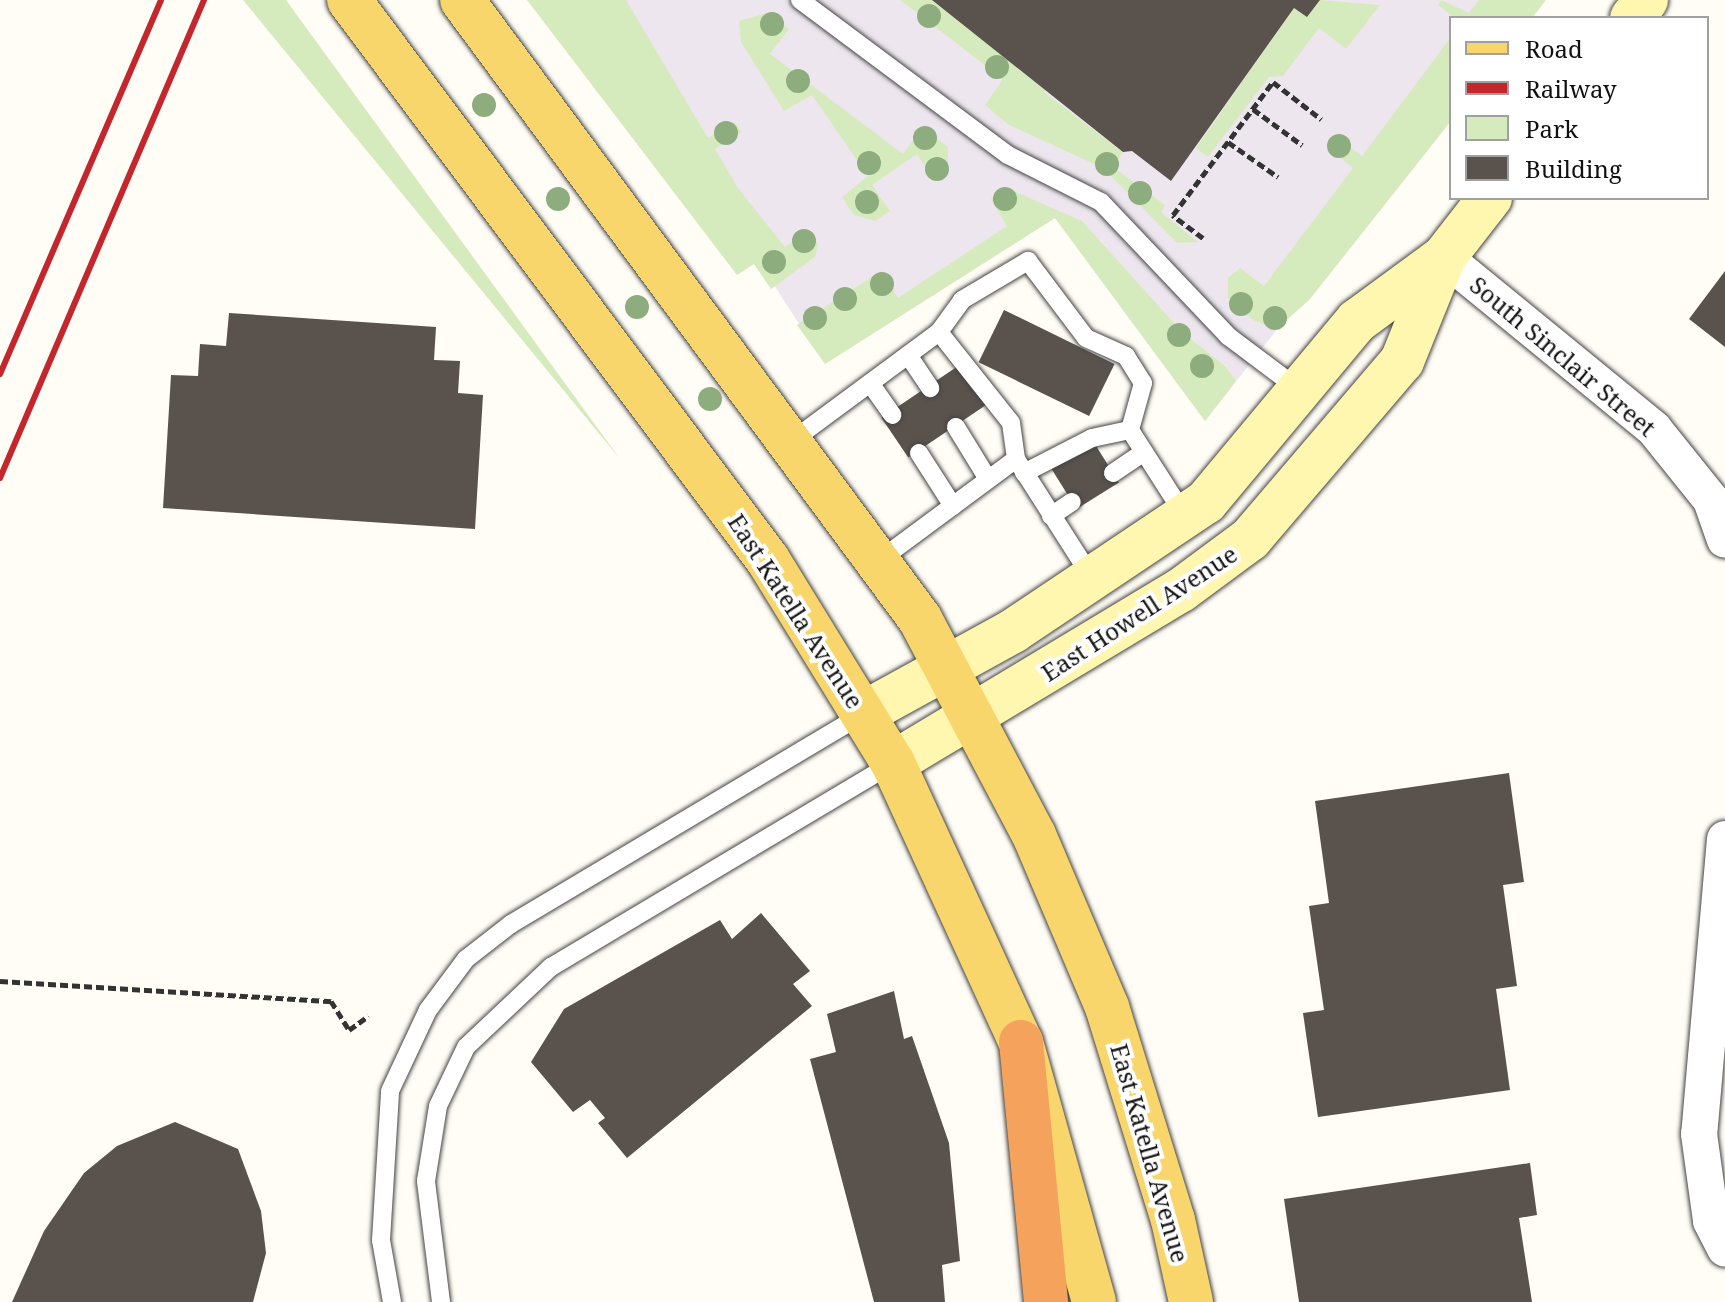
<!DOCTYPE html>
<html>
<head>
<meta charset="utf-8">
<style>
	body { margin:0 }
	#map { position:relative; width:1725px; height:1302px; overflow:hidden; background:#fffdf5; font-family:"Noto Serif",serif }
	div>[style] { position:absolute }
	.industrial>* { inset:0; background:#eee6ef }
	.green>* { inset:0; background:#d5ebbd }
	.building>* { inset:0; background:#5a524d; transform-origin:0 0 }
	.path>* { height:5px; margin-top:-2.5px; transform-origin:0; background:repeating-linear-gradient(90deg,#333 0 8px,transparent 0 12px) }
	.roads { filter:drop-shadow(0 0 2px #444) drop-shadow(0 0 2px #444) }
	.lane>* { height:18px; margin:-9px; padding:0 9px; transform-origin:9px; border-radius:9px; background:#fff }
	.street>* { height:36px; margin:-18px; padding:0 18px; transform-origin:18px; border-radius:18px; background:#fff }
	.secondary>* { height:44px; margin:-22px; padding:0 22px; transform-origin:22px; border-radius:22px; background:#fff6b0 }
	.primary>* { height:44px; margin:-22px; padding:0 22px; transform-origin:22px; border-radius:22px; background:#f9d66b }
	.highway>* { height:44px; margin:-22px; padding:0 22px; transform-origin:22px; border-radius:22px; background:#f5a25d }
	.rail>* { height:6px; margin:-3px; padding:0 3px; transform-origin:3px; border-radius:3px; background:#c4262e }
	.trees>* { width:24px; height:24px; margin:-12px; border-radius:50%; background:#8dad7f }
	span { translate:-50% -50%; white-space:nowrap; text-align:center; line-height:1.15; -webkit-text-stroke:8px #fff; paint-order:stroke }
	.street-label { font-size:24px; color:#111 }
	.legend { position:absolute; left:1449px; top:16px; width:260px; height:184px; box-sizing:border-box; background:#fff; border:2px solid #a0a0a0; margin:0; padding:10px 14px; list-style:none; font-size:24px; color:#111 }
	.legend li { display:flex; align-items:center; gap:16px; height:40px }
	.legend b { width:40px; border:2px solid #a0a0a0 }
</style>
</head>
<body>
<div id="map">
	<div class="industrial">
		<div style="clip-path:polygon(590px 0,1536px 0,1522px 18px,1451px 18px,1451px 108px,1205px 421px,1055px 218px,825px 364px)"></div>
	</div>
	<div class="green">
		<div style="clip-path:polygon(243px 0,286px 0,620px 459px,284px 50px)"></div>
		<div style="clip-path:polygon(527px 0,626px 0,708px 138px,734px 122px,742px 132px,715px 149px,738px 188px,785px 247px,809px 230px,818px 244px,815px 257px,771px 289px,754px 264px,737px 275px)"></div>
		<div style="clip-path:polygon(900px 0,932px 0,1047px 87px,1044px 92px,1123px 152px,1113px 167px,1165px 205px,1161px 212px,1198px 242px,1177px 243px,1103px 168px,1009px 125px,985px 105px,1003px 79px)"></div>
		<div style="clip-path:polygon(1320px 0,1380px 5px,1346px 49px,1319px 28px,1283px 76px,1269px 77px,1208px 157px,1196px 148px,1294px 8px,1307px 17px)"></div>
		<div style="clip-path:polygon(1441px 0,1469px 13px,1479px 0,1546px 0,1532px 18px,1455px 18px,1438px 5px)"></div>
		<div style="clip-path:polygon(767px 13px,789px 29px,770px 54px,903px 154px,922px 128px,948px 147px,948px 173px,934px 181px,917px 154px,872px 185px,890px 211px,875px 221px,854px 215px,842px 197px,868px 176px,812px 95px,784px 111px,741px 42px,739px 21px)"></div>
		<div style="clip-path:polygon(1451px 37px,1451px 121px,1310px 299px,1277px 329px,1253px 320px,1228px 298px,1228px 278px,1240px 268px,1264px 286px,1353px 168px,1328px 148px,1337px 137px,1362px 156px)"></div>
		<div style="clip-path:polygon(1007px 188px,1082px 221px,1183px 333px,1225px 366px,1236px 381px,1205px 421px,1055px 218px,825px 364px,797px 325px,881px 271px,898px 298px,1007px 226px,991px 199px)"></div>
	</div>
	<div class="building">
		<div style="clip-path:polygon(932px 0,1320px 0,1307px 17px,1294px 8px,1171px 181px,1132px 151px,1123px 152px)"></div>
		<div style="clip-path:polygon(1725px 271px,1725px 347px,1689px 319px)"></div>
		<div style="left:1004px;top:310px;width:123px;height:58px;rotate:26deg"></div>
		<div style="clip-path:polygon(229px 313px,436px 327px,434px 360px,460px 361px,458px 393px,483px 395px,475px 529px,163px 508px,171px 375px,198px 376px,200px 344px,226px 346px)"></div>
		<div style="left:961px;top:364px;width:48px;height:96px;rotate:56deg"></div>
		<div style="left:1093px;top:441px;width:49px;height:50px;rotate:58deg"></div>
		<div style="clip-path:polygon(1509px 773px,1524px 882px,1503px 885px,1517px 986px,1496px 989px,1510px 1090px,1318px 1117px,1303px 1013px,1324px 1010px,1309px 906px,1329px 903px,1315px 801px)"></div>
		<div style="clip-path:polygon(761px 913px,810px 971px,793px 984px,812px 1006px,627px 1158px,598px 1123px,605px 1118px,590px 1100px,573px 1112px,531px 1062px,564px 1009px,720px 920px,732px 939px)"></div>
		<div style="clip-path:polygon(894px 991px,904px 1039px,912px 1036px,949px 1143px,960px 1261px,942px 1265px,945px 1302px,874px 1302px,810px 1059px,836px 1052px,827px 1014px)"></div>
		<div style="clip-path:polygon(175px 1122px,238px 1149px,261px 1211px,266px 1253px,253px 1302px,12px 1302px,44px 1231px,84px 1173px,117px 1146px)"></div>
		<div style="clip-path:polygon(1530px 1163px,1537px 1215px,1519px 1218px,1532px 1302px,1299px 1302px,1284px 1199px)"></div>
	</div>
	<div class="path">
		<div style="left:1253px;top:109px;width:61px;rotate:36.3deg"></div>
		<div style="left:1228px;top:142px;width:61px;rotate:35deg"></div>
		<div style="left:1203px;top:238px;width:38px;rotate:-143deg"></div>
		<div style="left:1173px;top:215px;width:166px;rotate:-53.1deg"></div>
		<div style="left:1273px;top:82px;width:61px;rotate:37.6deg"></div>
		<div style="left:0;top:981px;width:332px;rotate:3.5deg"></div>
		<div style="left:331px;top:1001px;width:34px;rotate:58deg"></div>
		<div style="left:349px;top:1030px;width:24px;rotate:-36deg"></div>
	</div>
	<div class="roads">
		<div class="lane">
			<div style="left:800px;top:0;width:259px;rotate:36.7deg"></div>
			<div style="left:1008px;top:155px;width:104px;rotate:26.8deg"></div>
			<div style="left:1101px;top:202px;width:185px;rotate:46.5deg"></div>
			<div style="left:1228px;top:336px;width:90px;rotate:36.9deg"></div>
			<div style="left:939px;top:332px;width:116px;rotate:51.6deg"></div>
			<div style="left:1011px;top:423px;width:36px;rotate:82deg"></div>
			<div style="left:908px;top:355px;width:40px;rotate:56deg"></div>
			<div style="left:870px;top:383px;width:39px;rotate:55deg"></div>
			<div style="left:956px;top:427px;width:61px;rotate:58.4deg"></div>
			<div style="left:793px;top:440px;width:182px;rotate:-36.5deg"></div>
			<div style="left:939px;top:332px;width:39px;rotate:-54deg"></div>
			<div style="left:962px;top:300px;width:77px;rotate:-30.6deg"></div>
			<div style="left:1028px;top:261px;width:96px;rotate:53deg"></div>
			<div style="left:1086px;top:338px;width:44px;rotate:24.2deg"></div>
			<div style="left:1126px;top:356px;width:32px;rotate:58deg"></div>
			<div style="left:1143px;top:383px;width:49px;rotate:105.5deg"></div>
			<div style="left:1130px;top:430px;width:102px;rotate:57.4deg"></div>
			<div style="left:919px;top:453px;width:63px;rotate:57.3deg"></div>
			<div style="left:1024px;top:473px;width:76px;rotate:-27.2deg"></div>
			<div style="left:1092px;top:438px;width:39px;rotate:-12deg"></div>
			<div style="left:1113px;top:473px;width:37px;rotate:-34deg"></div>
			<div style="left:1051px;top:516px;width:25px;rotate:-34deg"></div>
			<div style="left:881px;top:559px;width:168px;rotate:-36.5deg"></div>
			<div style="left:1016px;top:459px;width:141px;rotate:57.4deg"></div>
			<div style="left:392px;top:1302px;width:63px;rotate:-100.1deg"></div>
			<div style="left:381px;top:1240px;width:149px;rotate:-86.5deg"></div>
			<div style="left:390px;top:1091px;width:89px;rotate:-64.9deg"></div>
			<div style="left:428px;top:1010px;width:64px;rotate:-53.3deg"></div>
			<div style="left:466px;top:959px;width:57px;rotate:-37.9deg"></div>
			<div style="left:511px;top:924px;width:410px;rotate:-30.8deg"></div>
			<div style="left:441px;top:1302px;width:122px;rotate:-97.1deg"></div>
			<div style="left:426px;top:1181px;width:76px;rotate:-80.9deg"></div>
			<div style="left:438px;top:1106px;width:65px;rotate:-64.6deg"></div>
			<div style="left:466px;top:1047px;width:117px;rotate:-43.3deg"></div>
			<div style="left:551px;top:967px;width:398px;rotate:-30.8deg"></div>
		</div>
		<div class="street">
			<div style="left:1444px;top:257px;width:271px;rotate:39.3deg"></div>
			<div style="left:1654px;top:429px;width:91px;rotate:51.2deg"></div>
			<div style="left:1711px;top:500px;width:42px;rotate:70.7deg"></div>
			<div style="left:1725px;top:839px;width:296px;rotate:95deg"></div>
			<div style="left:1699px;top:1134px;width:88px;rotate:82.1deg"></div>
			<div style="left:1711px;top:1221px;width:31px;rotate:63deg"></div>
		</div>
		<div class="secondary">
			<div style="left:1632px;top:18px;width:23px;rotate:-52deg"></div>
			<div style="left:864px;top:713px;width:170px;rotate:-28.8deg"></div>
			<div style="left:1013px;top:631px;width:232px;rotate:-33.8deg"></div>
			<div style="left:1206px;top:502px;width:236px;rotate:-50.2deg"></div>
			<div style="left:1357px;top:321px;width:108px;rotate:-36.3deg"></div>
			<div style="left:1444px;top:257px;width:75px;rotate:-52.1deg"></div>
			<div style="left:893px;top:763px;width:336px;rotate:-31deg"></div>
			<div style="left:1181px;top:590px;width:86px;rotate:-36.5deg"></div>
			<div style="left:1250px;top:539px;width:234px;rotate:-49.5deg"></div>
			<div style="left:1402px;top:361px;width:112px;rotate:-68deg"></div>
		</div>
		<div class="primary">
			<div style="left:349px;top:0;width:699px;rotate:53.2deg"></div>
			<div style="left:768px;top:560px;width:238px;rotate:58.4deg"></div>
			<div style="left:893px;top:763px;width:307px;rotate:65.4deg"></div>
			<div style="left:1021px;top:1042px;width:270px;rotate:74.3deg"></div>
			<div style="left:462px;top:0;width:770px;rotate:53.5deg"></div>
			<div style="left:920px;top:619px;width:244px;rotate:62.2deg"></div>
			<div style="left:1034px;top:835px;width:187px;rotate:67deg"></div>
			<div style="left:1107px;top:1007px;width:223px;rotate:72.8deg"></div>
			<div style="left:1173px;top:1220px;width:84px;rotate:77.6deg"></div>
		</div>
		<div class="highway">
			<div style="left:1021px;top:1042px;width:261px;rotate:84.5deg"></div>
		</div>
	</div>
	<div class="rail">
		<div style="left:0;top:374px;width:407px;rotate:-66.7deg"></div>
		<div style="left:0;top:478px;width:520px;rotate:-66.89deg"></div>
	</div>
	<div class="trees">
		<div style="left:929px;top:16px"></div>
		<div style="left:772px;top:24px"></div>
		<div style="left:997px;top:67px"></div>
		<div style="left:798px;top:81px"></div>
		<div style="left:484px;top:105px"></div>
		<div style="left:726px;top:133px"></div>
		<div style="left:925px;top:138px"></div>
		<div style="left:1339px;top:146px"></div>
		<div style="left:869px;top:163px"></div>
		<div style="left:1107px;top:164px"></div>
		<div style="left:937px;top:169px"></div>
		<div style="left:1140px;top:193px"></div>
		<div style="left:558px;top:199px"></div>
		<div style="left:1005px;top:199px"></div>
		<div style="left:867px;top:202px"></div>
		<div style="left:804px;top:241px"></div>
		<div style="left:774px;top:262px"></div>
		<div style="left:882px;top:284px"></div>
		<div style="left:845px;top:299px"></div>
		<div style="left:1241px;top:304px"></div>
		<div style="left:637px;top:307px"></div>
		<div style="left:815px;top:318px"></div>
		<div style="left:1275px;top:318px"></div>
		<div style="left:1179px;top:335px"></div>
		<div style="left:1202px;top:366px"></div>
		<div style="left:710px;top:399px"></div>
	</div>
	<div class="street-label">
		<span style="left:1563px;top:356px;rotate:40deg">South Sinclair Street</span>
		<span style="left:796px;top:611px;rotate:57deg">East Katella Avenue</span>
		<span style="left:1139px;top:613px;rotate:-33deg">East Howell Avenue</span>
		<span style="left:1150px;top:1153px;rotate:74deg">East Katella Avenue</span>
	</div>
	<ul class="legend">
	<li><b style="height:10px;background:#f9d66b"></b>Road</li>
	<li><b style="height:10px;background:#c4262e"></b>Railway</li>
	<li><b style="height:22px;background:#d5ebbd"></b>Park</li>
	<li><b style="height:22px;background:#5a524d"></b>Building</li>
	</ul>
</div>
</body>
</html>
